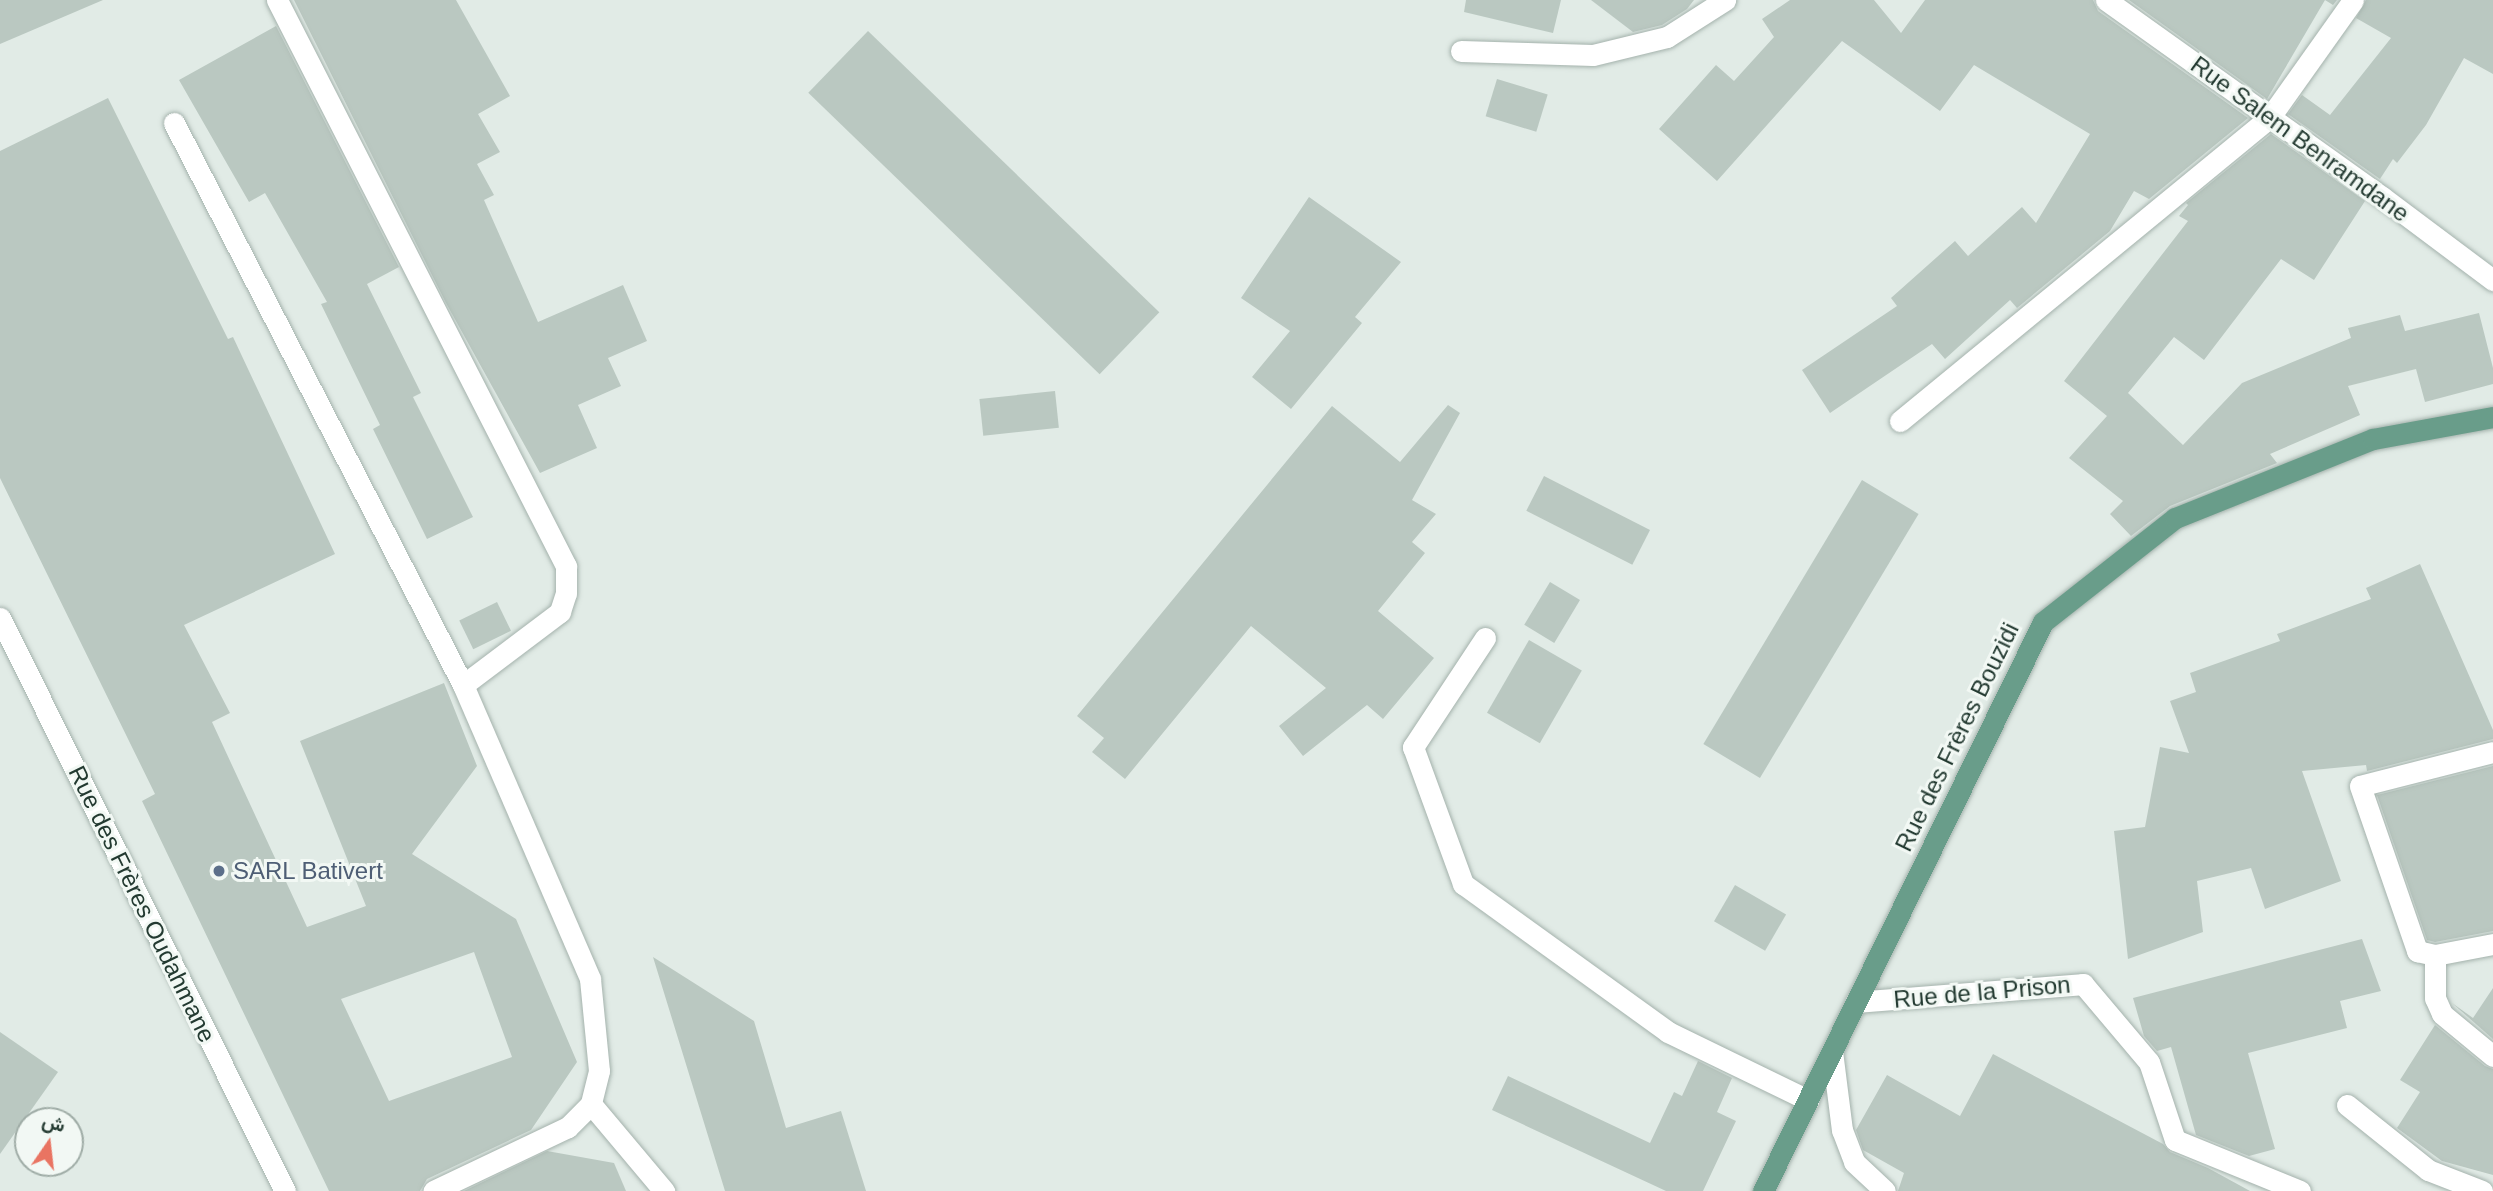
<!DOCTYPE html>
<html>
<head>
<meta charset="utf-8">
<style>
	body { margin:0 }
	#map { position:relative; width:2493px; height:1191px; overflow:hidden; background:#e1ebe6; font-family:Arial,Vazirmatn,sans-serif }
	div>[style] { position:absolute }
	.building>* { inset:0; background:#bac8c1; transform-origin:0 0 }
	.roads { filter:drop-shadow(0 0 2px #a4b2ac) drop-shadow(0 0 2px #a4b2ac) }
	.minor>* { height:21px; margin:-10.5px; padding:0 10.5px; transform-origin:10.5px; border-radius:10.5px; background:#fff }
	.major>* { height:21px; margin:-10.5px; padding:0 10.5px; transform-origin:10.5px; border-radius:10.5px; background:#699d8a }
	.dots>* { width:19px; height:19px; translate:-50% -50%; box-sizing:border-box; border:4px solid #f2f8f4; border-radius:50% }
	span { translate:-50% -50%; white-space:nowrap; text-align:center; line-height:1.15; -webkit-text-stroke:6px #f2f8f4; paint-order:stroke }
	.street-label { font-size:24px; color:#233a31 }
	.service-label { font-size:24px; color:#4e5e75 }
	.left { translate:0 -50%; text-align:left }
	.north { position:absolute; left:14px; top:1107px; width:70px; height:70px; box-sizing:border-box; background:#f2f8f4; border:2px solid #9faca6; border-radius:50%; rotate:14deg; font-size:19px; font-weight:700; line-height:28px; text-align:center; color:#233a31 }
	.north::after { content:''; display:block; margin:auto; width:24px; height:32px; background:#e97462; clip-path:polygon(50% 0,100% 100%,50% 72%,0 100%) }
</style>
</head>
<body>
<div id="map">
	<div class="building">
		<div style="clip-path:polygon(0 0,103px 0,0 44px)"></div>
		<div style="clip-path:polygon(294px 0,456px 0,510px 96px,478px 114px,500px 152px,477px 164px,494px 195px,484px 200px,538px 322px,623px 285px,647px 341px,608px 358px,621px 386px,578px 405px,597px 448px,540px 473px,446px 303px)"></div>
		<div style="clip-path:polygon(1466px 0,1561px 0,1553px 33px,1464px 12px)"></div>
		<div style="clip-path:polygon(1591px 0,1694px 0,1687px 9px,1662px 25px,1633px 32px)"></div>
		<div style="clip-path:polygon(1790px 0,1874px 0,1901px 33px,1925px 0,2093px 0,2098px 11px,2248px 118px,2149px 199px,2134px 191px,2110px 231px,2017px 308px,2010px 300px,1945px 359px,1932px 344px,1830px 413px,1802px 370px,1897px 306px,1891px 298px,1955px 241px,1968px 256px,2022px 207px,2036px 223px,2090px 134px,1974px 65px,1940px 111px,1842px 41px,1717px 181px,1659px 129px,1716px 65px,1734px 81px,1774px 37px,1762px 19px)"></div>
		<div style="clip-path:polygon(2129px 0,2337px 0,2333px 5px,2325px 0,2267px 99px)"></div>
		<div style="clip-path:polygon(2366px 0,2493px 0,2493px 74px,2464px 58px,2426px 125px,2397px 163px,2393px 159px,2380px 179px,2288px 114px,2302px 95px,2330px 115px,2391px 38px,2356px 18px)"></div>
		<div style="clip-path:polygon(276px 26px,399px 267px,367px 284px,421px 393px,413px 397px,473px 517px,427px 539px,373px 429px,380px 425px,321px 304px,327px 302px,265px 193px,249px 202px,179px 80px)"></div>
		<div style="left:868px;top:31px;width:405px;height:86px;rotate:44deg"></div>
		<div style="left:1497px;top:79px;width:53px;height:39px;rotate:17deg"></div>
		<div style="clip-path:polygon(evenodd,108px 98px,228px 339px,233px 337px,335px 554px,184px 625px,230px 713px,212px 722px,307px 927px,366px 906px,300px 741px,444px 683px,477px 766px,412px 854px,516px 919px,577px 1062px,531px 1130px,427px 1179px,420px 1191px,329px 1191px,142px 801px,155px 794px,0 478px,0 151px,108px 98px,474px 952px,512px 1057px,389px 1101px,341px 999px,474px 952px)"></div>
		<div style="clip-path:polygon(2271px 134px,2365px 201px,2314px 280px,2281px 259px,2204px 360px,2174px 337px,2128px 393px,2183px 445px,2242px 383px,2351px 338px,2348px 328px,2400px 315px,2405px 331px,2479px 313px,2493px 368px,2493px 384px,2425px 402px,2416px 369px,2348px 386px,2360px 415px,2270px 454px,2277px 463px,2170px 506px,2131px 536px,2110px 514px,2123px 501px,2069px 458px,2107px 416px,2064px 381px,2188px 221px,2179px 216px,2188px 205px,2186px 203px)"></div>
		<div style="clip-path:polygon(1309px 197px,1401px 262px,1355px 317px,1362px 323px,1291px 409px,1252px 377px,1290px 331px,1241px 298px)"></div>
		<div style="left:1055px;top:391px;width:37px;height:76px;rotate:84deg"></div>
		<div style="clip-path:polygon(1448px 405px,1460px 413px,1412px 500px,1436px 514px,1412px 542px,1425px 553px,1378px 611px,1434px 658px,1383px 719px,1367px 705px,1303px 756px,1279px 726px,1326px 688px,1251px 626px,1125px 779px,1092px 752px,1104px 738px,1077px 716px,1332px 406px,1400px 462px)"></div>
		<div style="left:1544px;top:476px;width:119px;height:39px;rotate:27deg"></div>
		<div style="left:1862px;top:480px;width:66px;height:308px;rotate:31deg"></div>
		<div style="clip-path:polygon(2420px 564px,2493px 730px,2493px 739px,2367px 771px,2366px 765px,2302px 771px,2341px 881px,2265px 909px,2251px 868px,2197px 881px,2203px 932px,2128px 959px,2114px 831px,2145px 827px,2160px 747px,2189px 753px,2170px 701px,2196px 692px,2190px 673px,2280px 641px,2277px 634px,2371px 599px,2366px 588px)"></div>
		<div style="left:1550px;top:582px;width:35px;height:50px;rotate:31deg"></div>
		<div style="left:497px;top:602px;width:32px;height:42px;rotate:64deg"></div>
		<div style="left:1529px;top:640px;width:61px;height:84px;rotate:30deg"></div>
		<div style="clip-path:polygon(2493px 766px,2493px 931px,2435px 942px,2427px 940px,2377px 795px)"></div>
		<div style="left:1735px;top:885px;width:59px;height:42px;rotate:30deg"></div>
		<div style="clip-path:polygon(2362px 939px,2381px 991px,2340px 1001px,2347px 1028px,2248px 1053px,2275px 1149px,2249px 1156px,2196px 1135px,2171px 1047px,2157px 1051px,2144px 1036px,2133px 998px)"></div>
		<div style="clip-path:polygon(653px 957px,754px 1021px,786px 1128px,841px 1111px,866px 1191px,725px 1191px)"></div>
		<div style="clip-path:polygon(2493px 988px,2493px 1039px,2452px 1003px,2473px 1018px)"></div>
		<div style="clip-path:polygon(2435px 1025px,2485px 1066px,2493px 1069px,2493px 1175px,2442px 1161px,2397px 1128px,2420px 1092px,2400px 1080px)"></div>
		<div style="clip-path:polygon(0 1032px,58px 1072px,0 1154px)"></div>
		<div style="clip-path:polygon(1993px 1054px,2163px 1144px,2170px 1152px,2208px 1168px,2250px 1191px,1898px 1191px,1904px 1173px,1863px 1150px,1856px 1130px,1887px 1075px,1960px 1116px)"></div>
		<div style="clip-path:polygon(1698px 1061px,1732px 1078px,1717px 1112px,1736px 1121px,1703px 1191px,1666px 1191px,1492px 1110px,1508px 1076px,1650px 1143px,1674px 1092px,1682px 1096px)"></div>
		<div style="clip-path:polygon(547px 1151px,614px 1163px,626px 1191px,464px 1191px)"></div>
	</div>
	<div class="roads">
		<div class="minor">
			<div style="left:277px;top:0;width:636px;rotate:62.95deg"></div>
			<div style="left:566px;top:566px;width:27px;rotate:90deg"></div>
			<div style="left:566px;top:593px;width:20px;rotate:108deg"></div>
			<div style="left:560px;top:612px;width:121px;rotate:143deg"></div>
			<div style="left:2106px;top:0;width:339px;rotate:35.5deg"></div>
			<div style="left:2382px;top:197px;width:139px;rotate:36.8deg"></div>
			<div style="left:1461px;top:51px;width:132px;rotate:1.7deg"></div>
			<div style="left:1593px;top:55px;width:76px;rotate:-13.7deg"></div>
			<div style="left:1667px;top:37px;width:69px;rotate:-32.5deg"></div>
			<div style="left:174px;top:123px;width:632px;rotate:62.79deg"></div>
			<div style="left:463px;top:685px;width:320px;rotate:66.6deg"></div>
			<div style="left:590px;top:979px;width:92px;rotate:84.4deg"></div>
			<div style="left:599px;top:1071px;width:34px;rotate:104deg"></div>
			<div style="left:591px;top:1104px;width:33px;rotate:135deg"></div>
			<div style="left:568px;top:1127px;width:149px;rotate:154.6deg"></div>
			<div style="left:1900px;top:421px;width:479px;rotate:-39.4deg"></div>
			<div style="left:2270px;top:117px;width:143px;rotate:-54.6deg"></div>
			<div style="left:0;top:618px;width:640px;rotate:63.56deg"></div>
			<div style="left:1485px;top:638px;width:131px;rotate:123.4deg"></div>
			<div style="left:1413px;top:747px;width:146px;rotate:69.9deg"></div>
			<div style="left:1463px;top:884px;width:253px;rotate:35.8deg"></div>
			<div style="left:1668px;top:1032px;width:156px;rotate:25.9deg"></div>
			<div style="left:2493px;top:752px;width:137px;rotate:165.7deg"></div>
			<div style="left:2360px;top:786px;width:175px;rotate:70.9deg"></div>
			<div style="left:2417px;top:951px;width:18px;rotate:13deg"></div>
			<div style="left:2435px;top:955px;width:59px;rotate:-10.7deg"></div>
			<div style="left:2435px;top:955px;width:43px;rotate:90deg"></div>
			<div style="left:2435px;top:998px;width:17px;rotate:66deg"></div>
			<div style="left:2442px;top:1014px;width:66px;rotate:39.5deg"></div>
			<div style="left:1856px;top:1002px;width:228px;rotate:-4.5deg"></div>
			<div style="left:2083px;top:984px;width:102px;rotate:49.8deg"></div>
			<div style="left:2149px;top:1062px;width:82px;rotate:71.6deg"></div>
			<div style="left:2175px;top:1140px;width:135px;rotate:22.2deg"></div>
			<div style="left:1832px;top:1051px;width:80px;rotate:82.8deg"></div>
			<div style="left:1842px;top:1130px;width:34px;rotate:69deg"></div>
			<div style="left:1854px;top:1162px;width:42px;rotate:43.1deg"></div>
			<div style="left:591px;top:1104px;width:114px;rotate:50deg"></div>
			<div style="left:2347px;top:1105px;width:104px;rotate:38.7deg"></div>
			<div style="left:2428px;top:1170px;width:58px;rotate:21.3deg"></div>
		</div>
		<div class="major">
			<div style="left:1763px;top:1191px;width:634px;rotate:-63.8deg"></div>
			<div style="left:2043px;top:622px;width:168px;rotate:-38.2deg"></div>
			<div style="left:2175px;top:518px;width:213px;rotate:-21.8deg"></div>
			<div style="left:2373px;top:439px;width:122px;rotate:-10.4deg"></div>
		</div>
	</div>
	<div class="dots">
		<div style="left:219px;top:871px;background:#5c6f8a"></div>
	</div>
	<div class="street-label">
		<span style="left:2300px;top:139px;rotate:36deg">Rue Salem Benramdane</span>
		<span style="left:1957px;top:737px;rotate:-64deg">Rue des Frères Bouzidi</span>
		<span style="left:142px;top:904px;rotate:64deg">Rue des Frères Oudahmane</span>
		<span style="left:1982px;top:992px;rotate:-5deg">Rue de la Prison</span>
	</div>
	<div class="service-label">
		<span class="left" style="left:233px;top:871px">SARL Bativert</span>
	</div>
	<div class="north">ش</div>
</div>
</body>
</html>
